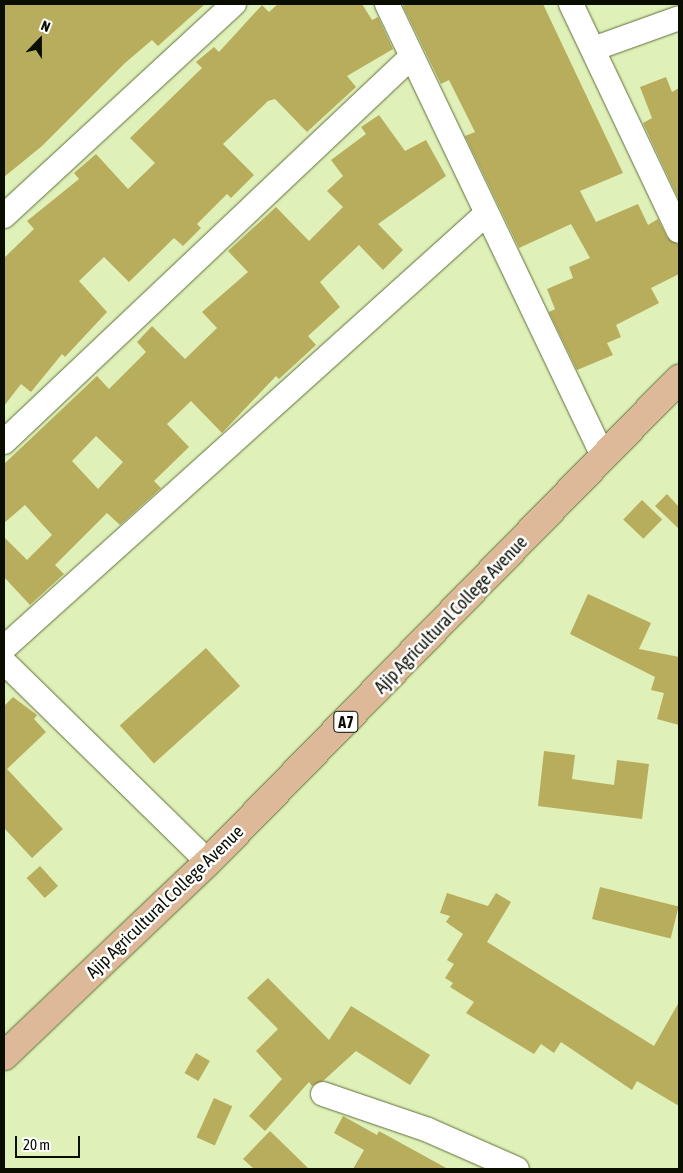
<!DOCTYPE html>
<html>
<head>
<meta charset="utf-8">
<style>
	body { margin:0 }
	#map { position:relative; width:683px; height:1173px; overflow:hidden; background:#dff0b8; font-family:"Asap Condensed",sans-serif }
	div>[style] { position:absolute }
	.building>* { inset:0; background:#b8ad5c; transform-origin:0 0 }
	.roads { filter:drop-shadow(0 0 1px #606f3b) drop-shadow(0 0 1px #606f3b) }
	.street>* { height:24px; margin:-12px; padding:0 12px; transform-origin:12px; border-radius:12px; background:#fff }
	.primary>* { height:28px; margin:-14px; padding:0 14px; transform-origin:14px; border-radius:14px; background:#ddb999 }
	span { translate:-50% -50%; white-space:nowrap; text-align:center; line-height:1.15; -webkit-text-stroke:5px #fff; paint-order:stroke }
	.shield-label span { padding:1px 4px; background:#fff; border:1px solid; border-radius:4px; -webkit-text-stroke-width:0 }
	.shield-label { font-size:16px; color:#090e00; font-weight:700 }
	.street-label { font-size:18px; color:#090e00 }
	.frame { position:absolute; inset:0; border:5px solid #090e00; pointer-events:none }
	.north { position:absolute; left:15px; top:15px; width:50px; height:50px; -webkit-text-stroke:4px #fff; paint-order:stroke; rotate:22deg; font-size:14px; font-weight:700; line-height:20px; text-align:center; color:#090e00 }
	.north::after { content:''; display:block; margin:auto; width:18px; height:22px; background:#090e00; clip-path:polygon(50% 0,100% 100%,50% 72%,0 100%) }
	.scale { position:absolute; left:15px; top:1136px; width:65px; height:22px; box-sizing:border-box; border:2px solid #090e00; border-top:0; padding-left:6px; font-size:15px; line-height:18px; white-space:nowrap; color:#090e00; -webkit-text-stroke:4px #fff; paint-order:stroke }
</style>
</head>
<body>
<div id="map">
	<div class="building">
		<div style="clip-path:polygon(4px 4px,205px 4px,158px 46px,152px 40px,125px 63px,42px 146px,4px 177px)"></div>
		<div style="clip-path:polygon(278px 4px,362px 4px,372px 20px,378px 17px,393px 49px,347px 76px,356px 87px,307px 132px,275px 99px,268px 101px,223px 144px,254px 175px,231px 198px,227px 194px,197px 224px,201px 228px,183px 246px,174px 238px,129px 282px,104px 257px,79px 281px,107px 312px,65px 357px,62px 354px,31px 392px,21px 384px,4px 406px,4px 258px,34px 229px,27px 221px,79px 179px,74px 173px,96px 154px,128px 189px,155px 163px,130px 138px,202px 68px,196px 62px,214px 47px,219px 52px,262px 5px,269px 12px)"></div>
		<div style="clip-path:polygon(407px 4px,543px 4px,623px 173px,580px 191px,596px 222px,638px 204px,648px 225px,658px 219px,667px 237px,679px 245px,679px 274px,651px 288px,659px 303px,616px 325px,621px 337px,607px 343px,613px 355px,577px 370px,549px 312px,555px 309px,547px 289px,573px 278px,569px 267px,590px 258px,571px 224px,519px 248px,465px 136px,475px 132px,449px 80px,441px 84px,403px 6px)"></div>
		<div style="clip-path:polygon(666px 77px,672px 92px,679px 88px,679px 200px,643px 123px,652px 118px,640px 87px)"></div>
		<div style="clip-path:polygon(evenodd,379px 115px,405px 151px,426px 140px,446px 176px,378px 224px,403px 250px,383px 270px,359px 245px,320px 282px,340px 307px,308px 336px,316px 345px,279px 379px,276px 376px,222px 433px,191px 401px,167px 424px,189px 447px,154px 481px,161px 488px,120px 525px,107px 513px,55px 565px,64px 574px,30px 605px,4px 577px,4px 537px,27px 560px,52px 535px,25px 505px,4px 523px,4px 464px,97px 376px,109px 389px,146px 352px,137px 342px,152px 326px,185px 359px,217px 328px,202px 312px,248px 272px,228px 251px,276px 207px,309px 241px,343px 207px,327px 191px,343px 176px,331px 160px,366px 134px,361px 127px,379px 115px,96px 436px,123px 462px,98px 489px,72px 461px,96px 436px)"></div>
		<div style="clip-path:polygon(667px 494px,679px 507px,679px 529px,655px 506px)"></div>
		<div style="left:642px;top:500px;width:28px;height:27px;rotate:44deg"></div>
		<div style="clip-path:polygon(588px 594px,651px 623px,639px 649px,679px 657px,679px 725px,657px 719px,664px 693px,651px 690px,655px 677px,570px 634px)"></div>
		<div style="left:206px;top:648px;width:51px;height:116px;rotate:48deg"></div>
		<div style="clip-path:polygon(13px 697px,37px 715px,34px 719px,46px 732px,7px 769px,63px 829px,32px 858px,4px 828px,4px 706px)"></div>
		<div style="clip-path:polygon(544px 751px,575px 755px,572px 779px,614px 785px,617px 760px,649px 764px,642px 819px,538px 806px)"></div>
		<div style="left:40px;top:866px;width:27px;height:18px;rotate:48deg"></div>
		<div style="left:600px;top:887px;width:81px;height:33px;rotate:14deg"></div>
		<div style="clip-path:polygon(447px 893px,488px 906px,496px 893px,511px 902px,487px 942px,654px 1046px,679px 1002px,679px 1106px,637px 1081px,632px 1090px,561px 1042px,554px 1053px,541px 1044px,534px 1054px,466px 1013px,474px 1002px,450px 987px,453px 983px,445px 978px,454px 964px,447px 960px,463px 934px,446px 922px,450px 916px,440px 913px)"></div>
		<div style="clip-path:polygon(268px 978px,329px 1040px,351px 1006px,430px 1055px,410px 1085px,356px 1051px,323px 1081px,312px 1086px,309px 1082px,265px 1131px,249px 1116px,282px 1079px,256px 1051px,278px 1029px,247px 998px)"></div>
		<div style="left:196px;top:1053px;width:16px;height:23px;rotate:30deg"></div>
		<div style="left:214px;top:1098px;width:20px;height:43px;rotate:24deg"></div>
		<div style="clip-path:polygon(343px 1116px,377px 1135px,379px 1131px,448px 1169px,353px 1169px,364px 1150px,334px 1133px)"></div>
		<div style="clip-path:polygon(270px 1131px,309px 1169px,254px 1169px,243px 1159px)"></div>
	</div>
	<div class="roads">
		<div class="street">
			<div style="left:387px;top:4px;width:503px;rotate:64.45deg"></div>
			<div style="left:571px;top:4px;width:251px;rotate:64.6deg"></div>
			<div style="left:593px;top:49px;width:91px;rotate:-19.8deg"></div>
			<div style="left:4px;top:216px;width:313px;rotate:-42.7deg"></div>
			<div style="left:4px;top:442px;width:559px;rotate:-43.4deg"></div>
			<div style="left:4px;top:648px;width:649px;rotate:-42deg"></div>
			<div style="left:4px;top:662px;width:286px;rotate:44.4deg"></div>
			<div style="left:323px;top:1094px;width:111px;rotate:18.9deg"></div>
			<div style="left:428px;top:1130px;width:97px;rotate:23.7deg"></div>
		</div>
		<div class="primary">
			<div style="left:4px;top:1056px;width:282px;rotate:-43.6deg"></div>
			<div style="left:208px;top:862px;width:675px;rotate:-45.72deg"></div>
		</div>
	</div>
	<div class="shield-label">
		<span style="left:346px;top:722px">A7</span>
	</div>
	<div class="street-label">
		<span style="left:451px;top:615px;rotate:-46deg">Ajip Agricultural College Avenue</span>
		<span style="left:165px;top:902px;rotate:-44deg">Ajip Agricultural College Avenue</span>
	</div>
	<div class="frame"></div>
	<div class="north">N</div>
	<div class="scale">20 m</div>
</div>
</body>
</html>
